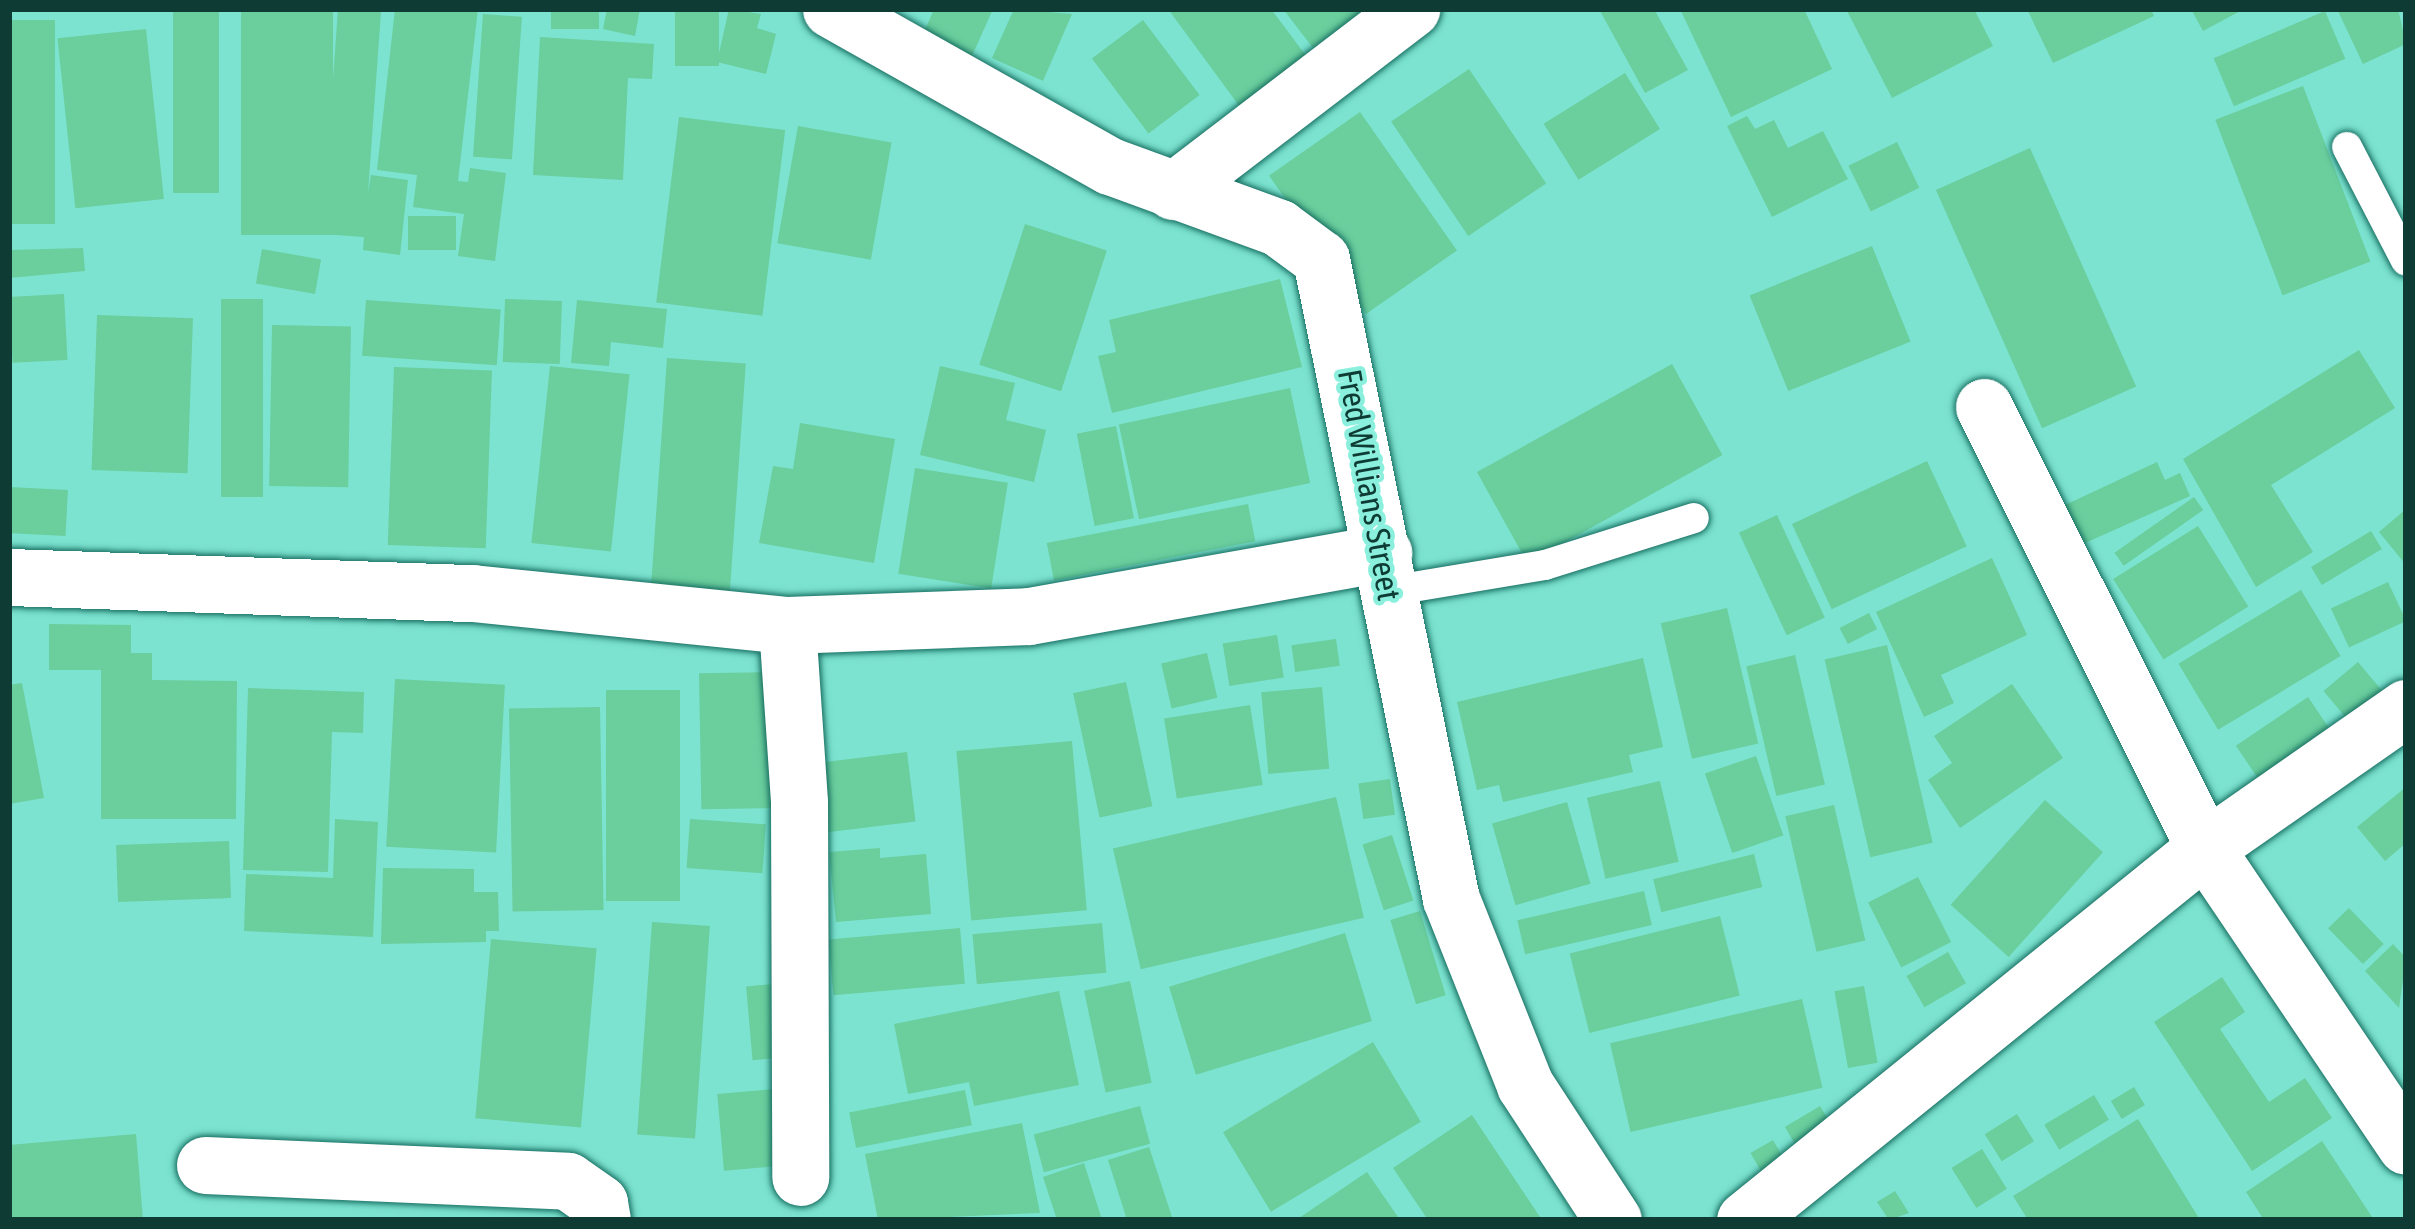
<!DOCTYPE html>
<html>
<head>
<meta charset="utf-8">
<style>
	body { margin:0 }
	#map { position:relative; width:2415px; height:1229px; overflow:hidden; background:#7ce3d0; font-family:"Asap Condensed",sans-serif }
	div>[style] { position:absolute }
	.building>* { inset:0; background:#6ace9d; transform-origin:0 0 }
	.roads { filter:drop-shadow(0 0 3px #166d60) drop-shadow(0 0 3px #166d60) }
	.lane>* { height:30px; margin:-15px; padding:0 15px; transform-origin:15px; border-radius:15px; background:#fff }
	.street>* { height:57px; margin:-28.5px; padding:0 28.5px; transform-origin:28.5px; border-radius:28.5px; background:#fff }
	span { translate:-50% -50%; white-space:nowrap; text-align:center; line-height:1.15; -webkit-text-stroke:9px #8af0dd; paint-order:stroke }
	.street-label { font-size:33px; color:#0e3b34 }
	.frame { position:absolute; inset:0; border:12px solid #0e3b34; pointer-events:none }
</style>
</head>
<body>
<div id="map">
	<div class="building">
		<div style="left:173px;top:9px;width:46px;height:184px"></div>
		<div style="left:241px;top:9px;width:92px;height:226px"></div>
		<div style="clip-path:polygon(338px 9px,381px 12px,368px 193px,371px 175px,408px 180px,400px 255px,363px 250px,364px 237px,322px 234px)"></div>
		<div style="clip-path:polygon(395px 9px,478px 9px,458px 181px,468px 182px,470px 168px,506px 173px,495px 261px,458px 256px,464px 214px,413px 207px,417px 175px,377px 170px)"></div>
		<div style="left:551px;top:9px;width:48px;height:20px"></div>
		<div style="clip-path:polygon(607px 9px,640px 9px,635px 36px,603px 29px)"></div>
		<div style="left:675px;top:9px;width:44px;height:57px"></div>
		<div style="clip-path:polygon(729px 9px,761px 14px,757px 28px,776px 34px,766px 74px,717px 62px)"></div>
		<div style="clip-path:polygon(934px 9px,993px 9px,964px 74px,915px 53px)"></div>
		<div style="clip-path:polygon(1014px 9px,1072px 14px,1043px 81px,992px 58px)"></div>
		<div style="clip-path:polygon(1168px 9px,1271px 9px,1307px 57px,1240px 107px)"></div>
		<div style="clip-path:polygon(1283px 9px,1365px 9px,1313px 48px)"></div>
		<div style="clip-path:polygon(1599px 9px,1654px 9px,1688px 70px,1645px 93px)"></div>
		<div style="clip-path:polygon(1680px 9px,1804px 9px,1832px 69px,1731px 117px)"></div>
		<div style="clip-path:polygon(1846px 9px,1974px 9px,1993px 46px,1892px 98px)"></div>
		<div style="clip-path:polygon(2027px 9px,2151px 9px,2154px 16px,2053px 63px)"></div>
		<div style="clip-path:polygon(2191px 9px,2244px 9px,2203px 31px)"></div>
		<div style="clip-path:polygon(2337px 9px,2398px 9px,2406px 44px,2363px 64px)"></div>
		<div style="left:2325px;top:11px;width:52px;height:121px;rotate:67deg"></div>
		<div style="left:483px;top:14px;width:39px;height:143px;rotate:4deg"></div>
		<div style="left:9px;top:20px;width:46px;height:204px"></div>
		<div style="left:1143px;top:20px;width:94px;height:64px;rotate:53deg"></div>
		<div style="left:146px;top:29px;width:171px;height:89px;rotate:84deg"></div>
		<div style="clip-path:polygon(540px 37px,654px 44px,652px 79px,628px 78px,623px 180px,533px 175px)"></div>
		<div style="left:1469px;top:69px;width:138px;height:94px;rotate:56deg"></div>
		<div style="left:1625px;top:73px;width:66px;height:96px;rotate:58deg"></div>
		<div style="left:2303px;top:86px;width:188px;height:94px;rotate:69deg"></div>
		<div style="left:1360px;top:112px;width:169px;height:111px;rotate:55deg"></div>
		<div style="clip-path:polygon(1747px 116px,1755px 129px,1774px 120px,1788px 148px,1823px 131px,1848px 179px,1772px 217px,1727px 126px)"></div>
		<div style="left:679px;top:117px;width:107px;height:187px;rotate:7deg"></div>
		<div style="left:798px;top:126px;width:95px;height:119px;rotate:10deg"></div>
		<div style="left:1897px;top:142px;width:51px;height:54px;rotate:64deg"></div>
		<div style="left:2030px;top:148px;width:261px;height:103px;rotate:66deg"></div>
		<div style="left:408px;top:216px;width:48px;height:34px"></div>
		<div style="left:1025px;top:224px;width:86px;height:148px;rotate:18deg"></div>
		<div style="left:1872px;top:246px;width:103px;height:132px;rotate:68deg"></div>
		<div style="clip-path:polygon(83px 248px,85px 271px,9px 278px,9px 250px)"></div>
		<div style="left:262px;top:249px;width:60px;height:35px;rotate:10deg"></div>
		<div style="clip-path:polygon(1280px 279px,1302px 367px,1112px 413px,1098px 356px,1116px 352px,1109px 320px)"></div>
		<div style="left:64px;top:294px;width:66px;height:55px;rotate:87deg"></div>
		<div style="left:221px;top:299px;width:42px;height:198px"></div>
		<div style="left:505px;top:299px;width:57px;height:63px;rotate:2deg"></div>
		<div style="left:366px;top:300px;width:135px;height:56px;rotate:4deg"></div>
		<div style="clip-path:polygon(577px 300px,667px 309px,663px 348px,611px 342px,609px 366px,571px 363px)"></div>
		<div style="left:97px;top:315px;width:96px;height:155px;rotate:2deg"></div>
		<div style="left:272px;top:325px;width:79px;height:161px;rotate:1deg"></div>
		<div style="clip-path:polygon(2359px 350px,2395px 408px,2271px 485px,2313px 552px,2256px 587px,2183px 459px)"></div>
		<div style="left:667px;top:358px;width:79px;height:229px;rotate:4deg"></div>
		<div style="left:1672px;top:364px;width:104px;height:223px;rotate:61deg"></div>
		<div style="left:550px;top:366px;width:80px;height:178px;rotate:6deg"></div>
		<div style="clip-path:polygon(940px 366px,1015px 383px,1006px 420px,1046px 430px,1034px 482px,920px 455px)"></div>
		<div style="left:394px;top:367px;width:98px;height:178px;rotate:2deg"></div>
		<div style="left:1290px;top:388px;width:97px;height:175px;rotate:78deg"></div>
		<div style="clip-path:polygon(800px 423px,895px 439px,874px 563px,759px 543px,773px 466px,793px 469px)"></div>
		<div style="left:1116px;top:426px;width:94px;height:40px;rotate:79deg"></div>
		<div style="left:1927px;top:461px;width:94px;height:149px;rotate:65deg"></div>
		<div style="clip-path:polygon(2157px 462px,2165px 480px,2180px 473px,2190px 496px,2083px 544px,2065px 505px)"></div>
		<div style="left:915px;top:468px;width:94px;height:107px;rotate:9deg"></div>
		<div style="left:9px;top:487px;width:59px;height:46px;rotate:3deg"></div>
		<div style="left:2194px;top:497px;width:16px;height:97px;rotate:55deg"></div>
		<div style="left:1248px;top:504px;width:38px;height:205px;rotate:79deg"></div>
		<div style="clip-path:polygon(2406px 509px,2406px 565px,2379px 532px)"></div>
		<div style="left:1777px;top:515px;width:113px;height:42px;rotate:65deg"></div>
		<div style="left:2198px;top:526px;width:95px;height:100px;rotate:58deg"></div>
		<div style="left:2371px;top:531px;width:21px;height:70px;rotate:59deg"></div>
		<div style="clip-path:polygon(1992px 558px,2027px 635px,1941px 675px,1954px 703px,1924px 717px,1876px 612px)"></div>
		<div style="left:2388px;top:582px;width:43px;height:63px;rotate:65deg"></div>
		<div style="left:2301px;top:590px;width:77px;height:143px;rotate:59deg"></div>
		<div style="left:1727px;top:608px;width:139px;height:68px;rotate:77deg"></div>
		<div style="left:1869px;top:613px;width:18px;height:33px;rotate:63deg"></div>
		<div style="clip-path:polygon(49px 624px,131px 625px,131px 653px,152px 653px,152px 680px,237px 681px,236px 819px,101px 819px,101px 670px,49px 670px)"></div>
		<div style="left:1277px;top:635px;width:43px;height:55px;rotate:81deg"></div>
		<div style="left:1336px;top:639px;width:27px;height:45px;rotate:82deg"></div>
		<div style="left:1887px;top:645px;width:203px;height:64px;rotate:77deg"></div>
		<div style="left:1207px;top:653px;width:46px;height:47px;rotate:77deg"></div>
		<div style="left:1795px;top:655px;width:133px;height:50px;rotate:77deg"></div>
		<div style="clip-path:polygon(1643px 658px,1663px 747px,1629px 755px,1633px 772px,1503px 802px,1499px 785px,1477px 790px,1457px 702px)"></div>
		<div style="left:2358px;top:662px;width:48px;height:45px;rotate:50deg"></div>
		<div style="left:772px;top:672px;width:136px;height:73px;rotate:89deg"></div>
		<div style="left:395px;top:679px;width:110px;height:168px;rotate:3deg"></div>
		<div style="left:1126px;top:682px;width:127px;height:54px;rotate:78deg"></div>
		<div style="clip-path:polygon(22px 683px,44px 798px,9px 804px,9px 685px)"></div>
		<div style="clip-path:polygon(2012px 684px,2063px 758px,1960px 828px,1928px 780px,1952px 763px,1934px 736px)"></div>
		<div style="left:1322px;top:687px;width:82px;height:61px;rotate:85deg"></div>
		<div style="clip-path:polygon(248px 688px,364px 692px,363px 733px,332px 732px,328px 872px,243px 870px)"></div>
		<div style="left:606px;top:690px;width:74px;height:211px"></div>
		<div style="left:2308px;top:697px;width:55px;height:87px;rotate:56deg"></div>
		<div style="left:1250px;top:705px;width:81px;height:87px;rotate:81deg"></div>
		<div style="left:600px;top:707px;width:203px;height:91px;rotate:89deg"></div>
		<div style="left:1072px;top:741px;width:170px;height:116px;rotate:85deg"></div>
		<div style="left:907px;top:752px;width:70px;height:97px;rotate:83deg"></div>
		<div style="left:1756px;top:756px;width:84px;height:54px;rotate:71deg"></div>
		<div style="left:1390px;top:779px;width:36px;height:32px;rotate:82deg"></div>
		<div style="left:1660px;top:781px;width:83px;height:75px;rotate:77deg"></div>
		<div style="clip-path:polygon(2406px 787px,2406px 843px,2385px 861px,2357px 827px)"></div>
		<div style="left:1336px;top:797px;width:124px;height:229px;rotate:77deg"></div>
		<div style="left:2045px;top:800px;width:78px;height:141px;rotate:42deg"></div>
		<div style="left:1567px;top:802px;width:85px;height:78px;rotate:74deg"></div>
		<div style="left:1834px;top:805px;width:139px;height:50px;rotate:77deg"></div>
		<div style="clip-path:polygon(335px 819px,378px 822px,373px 937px,244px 931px,246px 874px,333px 878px)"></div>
		<div style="left:690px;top:819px;width:76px;height:49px;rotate:4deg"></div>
		<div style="left:1392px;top:835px;width:69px;height:31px;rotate:72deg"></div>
		<div style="left:229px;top:841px;width:57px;height:113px;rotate:88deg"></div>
		<div style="clip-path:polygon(880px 848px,880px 858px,926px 854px,931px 914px,836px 922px,829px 852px)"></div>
		<div style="left:1754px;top:854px;width:34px;height:104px;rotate:76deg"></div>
		<div style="clip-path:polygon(383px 868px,474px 869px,474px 892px,498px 892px,499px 931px,486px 931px,486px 942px,381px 944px)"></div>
		<div style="left:1918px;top:877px;width:73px;height:56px;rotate:63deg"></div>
		<div style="left:1644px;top:891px;width:35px;height:130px;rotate:77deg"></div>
		<div style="left:2349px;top:908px;width:50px;height:29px;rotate:46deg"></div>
		<div style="left:1420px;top:911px;width:88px;height:31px;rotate:73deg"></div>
		<div style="left:1720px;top:916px;width:82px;height:155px;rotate:76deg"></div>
		<div style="left:652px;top:922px;width:58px;height:213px;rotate:4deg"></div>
		<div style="left:1102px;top:923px;width:50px;height:130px;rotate:85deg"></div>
		<div style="left:960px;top:928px;width:56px;height:132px;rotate:85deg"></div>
		<div style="left:1345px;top:933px;width:92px;height:184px;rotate:73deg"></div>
		<div style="left:491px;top:939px;width:106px;height:180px;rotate:5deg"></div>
		<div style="clip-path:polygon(2393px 944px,2406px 958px,2399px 1008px,2365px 971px)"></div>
		<div style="left:1948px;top:952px;width:36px;height:48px;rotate:60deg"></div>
		<div style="clip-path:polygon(2222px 977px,2245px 1012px,2220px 1029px,2269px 1102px,2305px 1078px,2332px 1118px,2252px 1171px,2154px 1022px)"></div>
		<div style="left:1130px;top:981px;width:104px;height:47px;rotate:78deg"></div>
		<div style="left:774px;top:984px;width:74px;height:28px;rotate:85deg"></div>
		<div style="left:1864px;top:986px;width:78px;height:30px;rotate:80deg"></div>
		<div style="clip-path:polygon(1059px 991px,1079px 1085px,974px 1106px,969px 1082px,908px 1094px,894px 1024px)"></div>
		<div style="left:1802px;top:999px;width:91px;height:197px;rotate:77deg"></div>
		<div style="left:1373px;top:1042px;width:93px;height:175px;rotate:59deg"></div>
		<div style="left:2134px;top:1087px;width:21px;height:27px;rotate:59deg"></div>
		<div style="left:786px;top:1088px;width:77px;height:69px;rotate:85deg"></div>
		<div style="left:965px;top:1090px;width:36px;height:118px;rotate:79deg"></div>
		<div style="left:2094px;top:1095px;width:29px;height:58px;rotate:59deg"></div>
		<div style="left:1140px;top:1106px;width:39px;height:110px;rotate:75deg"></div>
		<div style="left:1820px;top:1106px;width:35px;height:41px;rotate:59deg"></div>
		<div style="left:2017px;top:1114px;width:32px;height:38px;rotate:58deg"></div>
		<div style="clip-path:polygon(1472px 1115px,1542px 1220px,1428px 1220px,1393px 1168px)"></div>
		<div style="clip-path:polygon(2138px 1119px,2200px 1220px,2028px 1220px,2013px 1196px)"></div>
		<div style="clip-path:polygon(1022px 1123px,1040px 1213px,878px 1220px,865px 1154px)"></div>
		<div style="clip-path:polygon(136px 1134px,143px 1220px,9px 1220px,9px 1145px)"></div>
		<div style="left:1773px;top:1140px;width:42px;height:26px;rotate:60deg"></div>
		<div style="clip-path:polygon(2322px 1141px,2374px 1220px,2264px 1220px,2246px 1192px)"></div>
		<div style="clip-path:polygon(1149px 1147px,1173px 1220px,1127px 1220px,1108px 1160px)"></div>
		<div style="left:1982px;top:1149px;width:47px;height:36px;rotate:58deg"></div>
		<div style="clip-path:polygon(1084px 1163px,1102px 1220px,1057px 1220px,1043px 1177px)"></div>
		<div style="clip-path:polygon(1367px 1172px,1400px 1220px,1296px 1220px)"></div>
		<div style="clip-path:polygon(1895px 1191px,1909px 1213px,1889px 1220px,1877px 1202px)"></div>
	</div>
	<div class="roads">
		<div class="lane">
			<div style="left:2347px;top:147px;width:128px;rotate:62.6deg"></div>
			<div style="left:1389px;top:591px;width:158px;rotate:-9.5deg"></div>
			<div style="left:1545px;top:565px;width:156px;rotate:-17.5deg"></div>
		</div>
		<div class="street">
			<div style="left:831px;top:9px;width:320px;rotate:29.4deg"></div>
			<div style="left:1110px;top:166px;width:180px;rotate:20.1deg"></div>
			<div style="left:1279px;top:228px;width:52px;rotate:36.4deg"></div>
			<div style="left:1321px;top:259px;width:653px;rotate:78.52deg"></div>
			<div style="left:1451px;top:899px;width:200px;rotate:68.3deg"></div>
			<div style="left:1525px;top:1085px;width:161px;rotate:56.9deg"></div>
			<div style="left:1173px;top:191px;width:300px;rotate:-37.4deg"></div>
			<div style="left:1984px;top:407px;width:493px;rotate:63.4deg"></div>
			<div style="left:2205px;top:848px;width:359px;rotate:56deg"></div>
			<div style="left:9px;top:577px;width:463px;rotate:2deg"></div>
			<div style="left:472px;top:593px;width:317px;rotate:5.8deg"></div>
			<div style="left:787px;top:625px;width:242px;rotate:-2.1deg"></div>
			<div style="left:1029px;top:616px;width:360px;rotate:-10.1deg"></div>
			<div style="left:787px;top:625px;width:178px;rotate:86.1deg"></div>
			<div style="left:799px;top:803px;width:374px;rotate:89.8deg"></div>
			<div style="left:205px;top:1165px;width:363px;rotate:2.5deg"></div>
			<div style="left:568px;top:1181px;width:38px;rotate:35deg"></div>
			<div style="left:599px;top:1203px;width:17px;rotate:80deg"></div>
			<div style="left:1745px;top:1220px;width:592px;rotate:-38.96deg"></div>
			<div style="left:2205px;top:848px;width:245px;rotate:-34.9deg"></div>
		</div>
	</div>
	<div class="street-label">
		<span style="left:1369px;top:485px;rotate:80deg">Fred Willians Street</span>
	</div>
	<div class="frame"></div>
</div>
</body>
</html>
